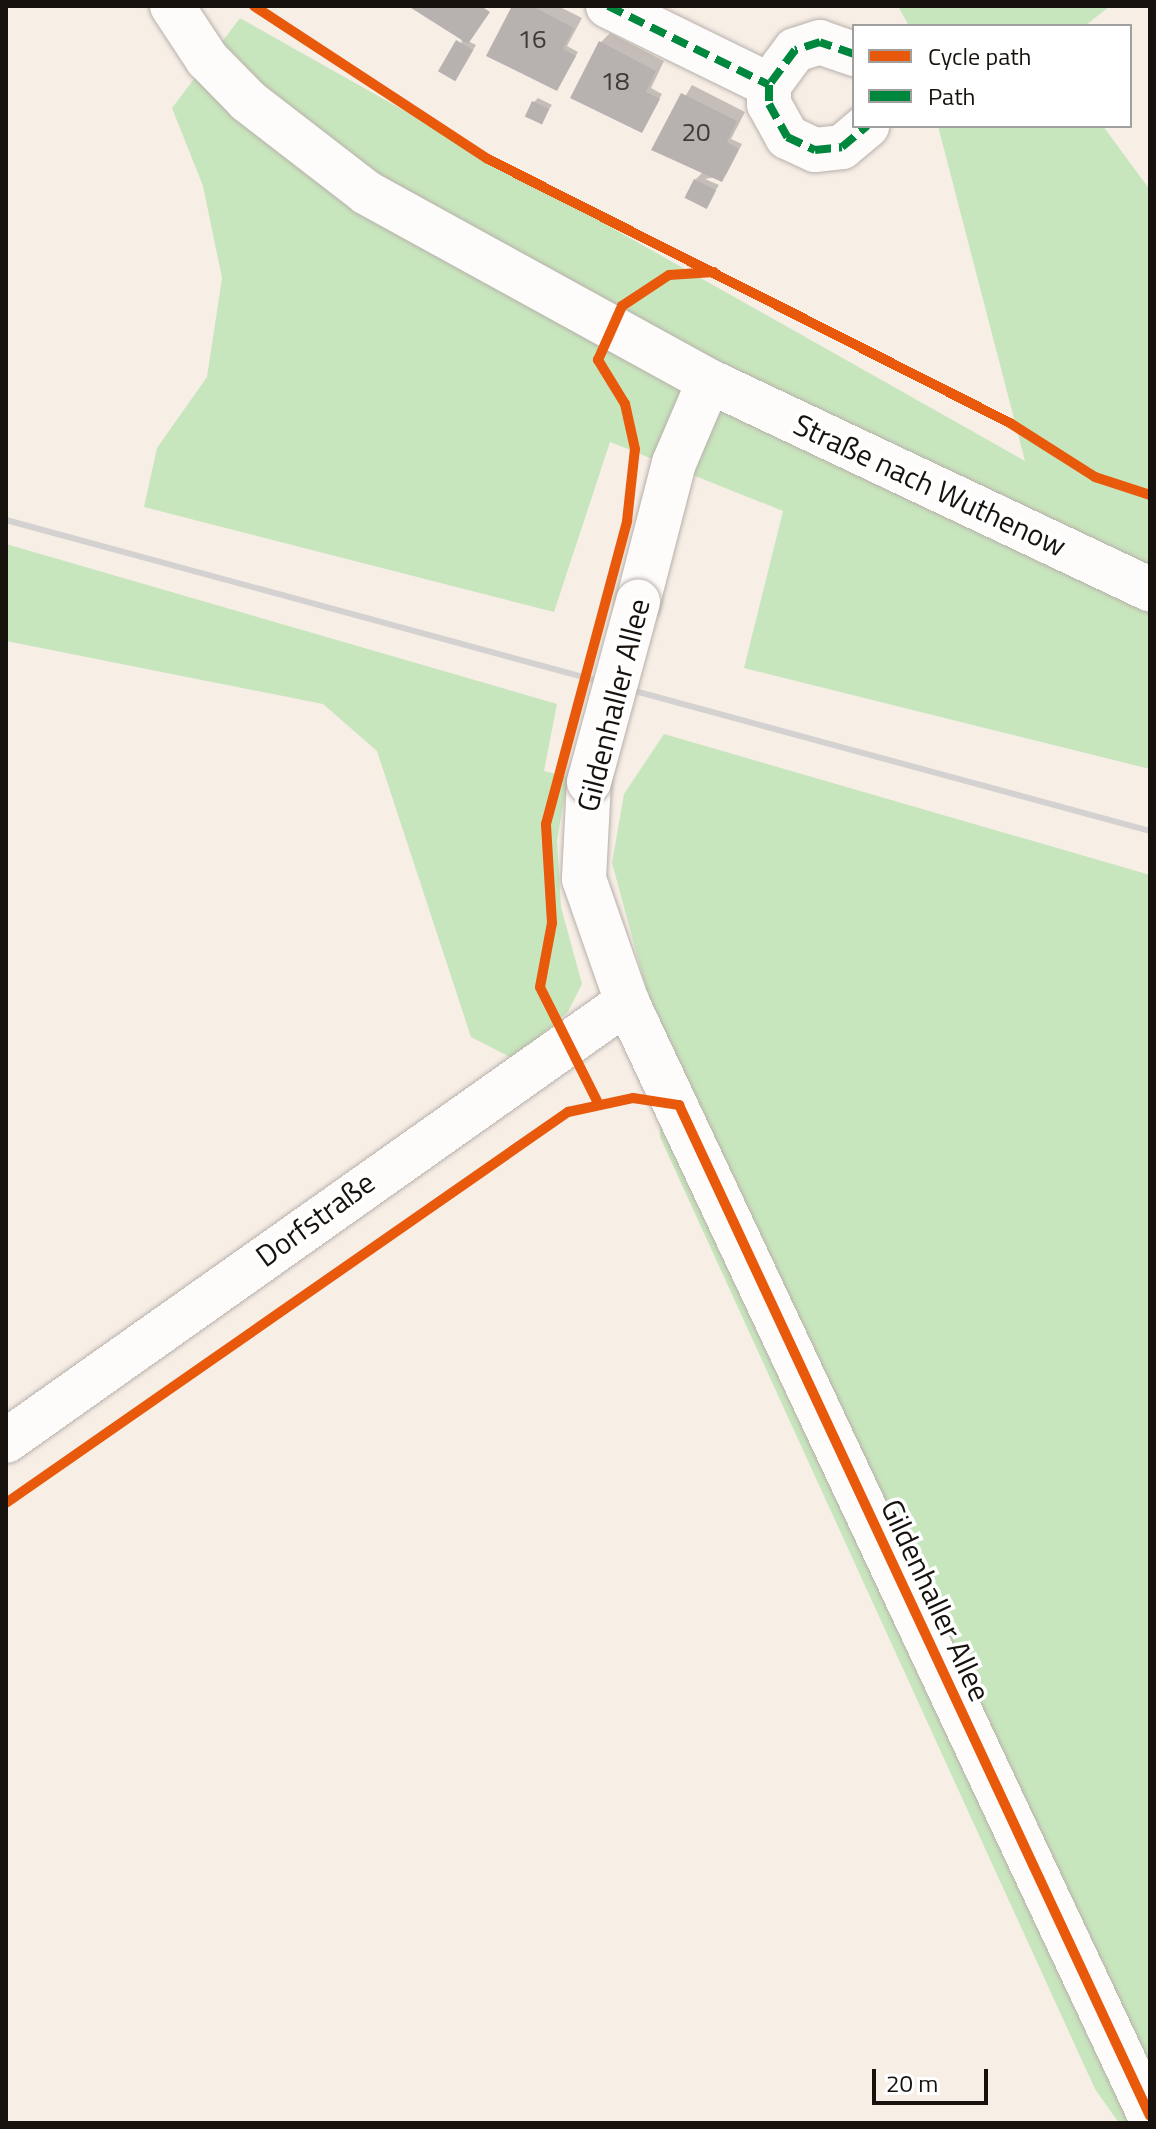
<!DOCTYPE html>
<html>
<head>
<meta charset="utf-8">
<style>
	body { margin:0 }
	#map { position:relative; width:1156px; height:2129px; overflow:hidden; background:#f7eee6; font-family:"Titillium Web",sans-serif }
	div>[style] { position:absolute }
	.green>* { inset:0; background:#c8e6bd }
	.shadow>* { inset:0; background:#0003 }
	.building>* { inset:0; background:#b7b1b0; transform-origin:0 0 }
	.roads { filter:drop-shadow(0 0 2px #b7b0aa) drop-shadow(0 0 2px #b7b0aa) }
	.minor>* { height:44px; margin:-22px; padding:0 22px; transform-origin:22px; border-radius:22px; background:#fefcfb }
	.major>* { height:44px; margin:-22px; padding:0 22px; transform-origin:22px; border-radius:22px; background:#fefcfb }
	.rail>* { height:6px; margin:-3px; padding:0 3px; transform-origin:3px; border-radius:3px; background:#d4d2d0 }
	.bridges { filter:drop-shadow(0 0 2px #b7b0aa) drop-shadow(0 0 2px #b7b0aa) }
	.minor-bridge>* { height:44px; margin:-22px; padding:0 22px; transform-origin:22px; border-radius:22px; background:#fefcfb }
	.quiet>* { height:8px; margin-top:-4px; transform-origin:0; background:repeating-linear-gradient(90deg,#00873e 0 16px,transparent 0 24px) }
	.cycleway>* { height:10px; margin:-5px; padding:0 5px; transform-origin:5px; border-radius:5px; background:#e8590c }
	span { translate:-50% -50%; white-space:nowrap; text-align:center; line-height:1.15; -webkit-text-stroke:7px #fff; paint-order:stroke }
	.number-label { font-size:26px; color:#3f3a36 }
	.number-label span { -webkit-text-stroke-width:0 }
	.street-label { font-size:30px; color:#17120d }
	.frame { position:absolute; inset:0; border:8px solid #17120d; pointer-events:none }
	.legend { position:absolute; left:852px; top:24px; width:280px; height:104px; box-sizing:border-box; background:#fff; border:2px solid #a2a09e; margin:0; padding:10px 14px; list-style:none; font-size:24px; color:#17120d }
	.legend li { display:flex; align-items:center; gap:16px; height:40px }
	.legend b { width:40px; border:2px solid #a2a09e }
	.scale { position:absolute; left:872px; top:2069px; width:116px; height:36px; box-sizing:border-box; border:4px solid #17120d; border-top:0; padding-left:10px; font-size:24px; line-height:28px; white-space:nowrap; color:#17120d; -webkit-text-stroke:6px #fff; paint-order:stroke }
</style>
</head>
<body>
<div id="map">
	<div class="green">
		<div style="clip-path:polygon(898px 6px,1110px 6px,1085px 26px,909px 26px)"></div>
		<div style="clip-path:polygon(240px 18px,1025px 461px,938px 126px,1103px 126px,1150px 190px,1150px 769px,744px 668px,783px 511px,610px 442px,554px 612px,144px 507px,157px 448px,207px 377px,222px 278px,203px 186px,172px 108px)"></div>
		<div style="clip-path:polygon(6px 544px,557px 704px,544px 771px,568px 777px,557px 840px,561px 907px,582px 984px,568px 1012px,514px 1059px,471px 1037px,377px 751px,323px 704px,6px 641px)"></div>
		<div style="clip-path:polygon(664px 734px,1150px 875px,1150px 2123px,1119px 2123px,1095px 2089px,660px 1137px,657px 1028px,612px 863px,624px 794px)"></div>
	</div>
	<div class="shadow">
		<div style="clip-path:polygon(411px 6px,478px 6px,468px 41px,476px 45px,458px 75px,462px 37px)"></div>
		<div style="clip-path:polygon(515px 6px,558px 6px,582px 18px,567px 46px,578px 52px,557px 88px)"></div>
		<div style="clip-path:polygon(610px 33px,664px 61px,651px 88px,662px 94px,642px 130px,600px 43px)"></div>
		<div style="clip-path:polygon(692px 85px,745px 112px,731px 139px,742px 144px,726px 175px,705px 179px,719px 185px,706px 206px,695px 180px,702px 173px,654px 149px)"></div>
		<div style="clip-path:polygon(538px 98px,552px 105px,540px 122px,534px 102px)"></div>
	</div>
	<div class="building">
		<div style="clip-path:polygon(408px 6px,481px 6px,490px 12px,468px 44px)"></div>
		<div style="clip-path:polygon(512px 6px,532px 6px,574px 28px,563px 49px,576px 56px,557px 91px,486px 56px)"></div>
		<div style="left:456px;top:40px;width:20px;height:36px;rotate:30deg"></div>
		<div style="clip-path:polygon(599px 41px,656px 71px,646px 92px,660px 99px,642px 133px,570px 98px)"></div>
		<div style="clip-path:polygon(681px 93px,737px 121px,727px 142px,739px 149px,722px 182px,651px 150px)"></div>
		<div style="left:532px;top:101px;width:19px;height:17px;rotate:25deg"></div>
		<div style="left:694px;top:179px;width:25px;height:21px;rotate:27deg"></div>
	</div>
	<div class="roads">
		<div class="minor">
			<div style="left:608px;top:6px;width:179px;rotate:26.1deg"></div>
			<div style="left:854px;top:54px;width:36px;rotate:-161deg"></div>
			<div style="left:820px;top:42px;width:26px;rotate:162deg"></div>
			<div style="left:795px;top:50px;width:44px;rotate:126.6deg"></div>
			<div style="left:769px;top:85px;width:19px;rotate:90deg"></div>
			<div style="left:769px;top:104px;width:38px;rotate:61deg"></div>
			<div style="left:787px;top:137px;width:31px;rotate:25deg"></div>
			<div style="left:815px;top:150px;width:27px;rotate:-6deg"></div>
			<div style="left:842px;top:147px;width:33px;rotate:-40deg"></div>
			<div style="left:638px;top:602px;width:144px;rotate:-75.5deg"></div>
			<div style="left:674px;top:463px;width:89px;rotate:-66.9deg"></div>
			<div style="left:589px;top:782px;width:97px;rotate:93deg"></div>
			<div style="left:584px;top:879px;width:130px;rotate:70.7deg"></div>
			<div style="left:627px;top:1002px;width:1231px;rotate:64.85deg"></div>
			<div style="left:6px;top:1441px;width:761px;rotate:-35.26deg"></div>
		</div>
		<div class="major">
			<div style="left:172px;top:6px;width:64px;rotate:56.6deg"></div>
			<div style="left:207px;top:59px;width:59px;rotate:45.7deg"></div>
			<div style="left:248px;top:101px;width:150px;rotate:37.7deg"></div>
			<div style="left:367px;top:193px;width:390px;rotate:28.8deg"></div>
			<div style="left:709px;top:381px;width:488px;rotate:25.3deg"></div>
		</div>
	</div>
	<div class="rail">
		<div style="left:6px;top:520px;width:1186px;rotate:15.21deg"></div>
	</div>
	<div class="bridges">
		<div class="minor-bridge">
			<div style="left:589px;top:782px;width:187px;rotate:-74.8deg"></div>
		</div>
	</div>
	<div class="quiet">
		<div style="left:608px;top:6px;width:179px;rotate:26.1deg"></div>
		<div style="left:854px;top:54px;width:36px;rotate:-161deg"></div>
		<div style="left:820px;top:42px;width:26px;rotate:162deg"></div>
		<div style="left:795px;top:50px;width:44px;rotate:126.6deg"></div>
		<div style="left:769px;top:85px;width:19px;rotate:90deg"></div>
		<div style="left:769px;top:104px;width:38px;rotate:61deg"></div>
		<div style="left:787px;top:137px;width:31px;rotate:25deg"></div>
		<div style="left:815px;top:150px;width:27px;rotate:-6deg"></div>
		<div style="left:842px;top:147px;width:33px;rotate:-40deg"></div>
	</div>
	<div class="cycleway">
		<div style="left:254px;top:6px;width:280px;rotate:33.2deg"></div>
		<div style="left:488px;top:159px;width:585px;rotate:26.83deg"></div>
		<div style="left:1010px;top:423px;width:101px;rotate:32.4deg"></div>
		<div style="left:1095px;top:477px;width:58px;rotate:18.1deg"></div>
		<div style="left:597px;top:1101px;width:127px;rotate:-116.6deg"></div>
		<div style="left:540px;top:987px;width:65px;rotate:-79.4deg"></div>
		<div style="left:552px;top:923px;width:99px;rotate:-93.5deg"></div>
		<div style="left:546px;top:824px;width:314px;rotate:-75deg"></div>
		<div style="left:627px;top:521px;width:72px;rotate:-83.7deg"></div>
		<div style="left:635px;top:449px;width:46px;rotate:-102.5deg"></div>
		<div style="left:625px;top:404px;width:52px;rotate:-121.5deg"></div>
		<div style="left:598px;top:360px;width:59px;rotate:-66deg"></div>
		<div style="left:622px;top:306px;width:56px;rotate:-33.4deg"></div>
		<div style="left:669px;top:275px;width:45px;rotate:-3.8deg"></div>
		<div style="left:6px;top:1503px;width:685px;rotate:-34.83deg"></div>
		<div style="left:568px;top:1112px;width:66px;rotate:-12.2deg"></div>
		<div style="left:633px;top:1098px;width:47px;rotate:8.7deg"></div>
		<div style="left:679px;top:1105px;width:1115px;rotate:65.02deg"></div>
	</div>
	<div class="number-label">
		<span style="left:532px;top:39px">16</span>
		<span style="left:615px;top:81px">18</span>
		<span style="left:696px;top:132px">20</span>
	</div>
	<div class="street-label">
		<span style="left:930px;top:485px;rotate:25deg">Straße nach Wuthenow</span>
		<span style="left:613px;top:705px;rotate:-76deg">Gildenhaller Allee</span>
		<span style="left:315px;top:1219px;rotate:-36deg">Dorfstraße</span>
		<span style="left:936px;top:1600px;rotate:65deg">Gildenhaller Allee</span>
	</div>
	<div class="frame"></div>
	<ul class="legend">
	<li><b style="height:10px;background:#e8590c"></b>Cycle path</li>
	<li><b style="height:10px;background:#00873e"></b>Path</li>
	</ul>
	<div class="scale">20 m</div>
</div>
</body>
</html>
